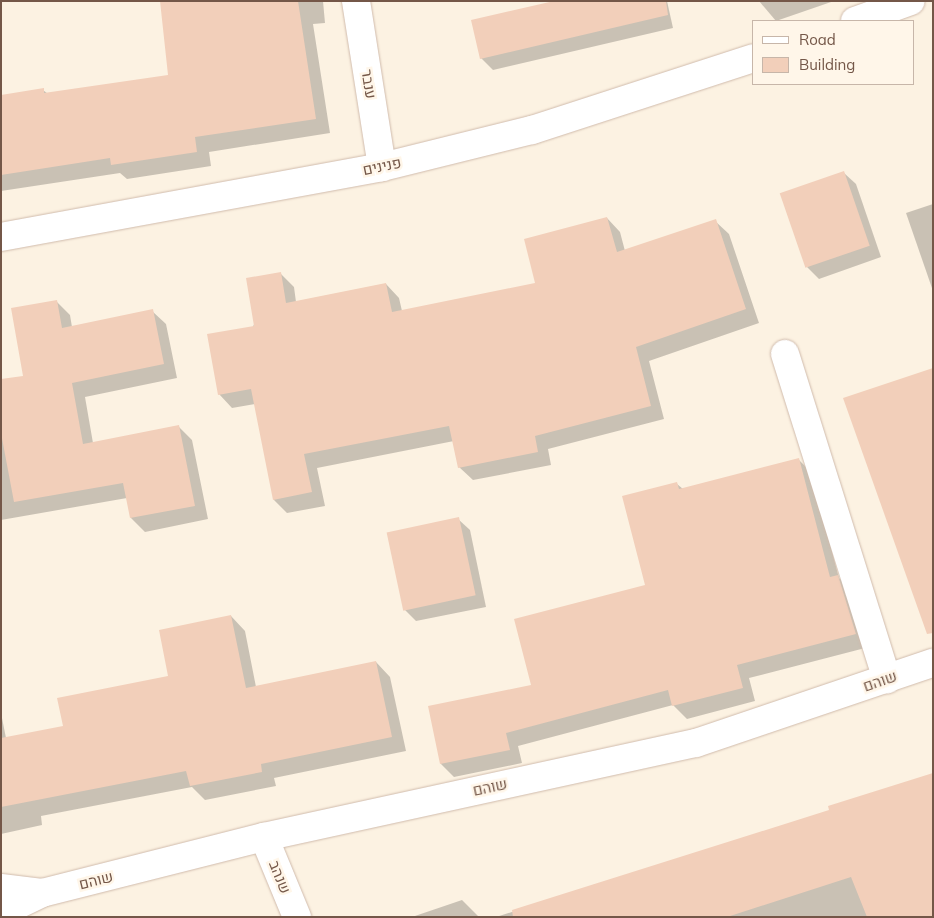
<!DOCTYPE html>
<html>
<head>
<meta charset="utf-8">
<style>
	body { margin:0 }
	#map { position:relative; width:934px; height:918px; overflow:hidden; background:#fcf2e2; font-family:Mulish,Heebo,sans-serif }
	div>[style] { position:absolute }
	.shadow>* { inset:0; background:#0003 }
	.building>* { inset:0; background:#f2cfba; transform-origin:0 0 }
	.roads { filter:drop-shadow(0 0 1px #d0bbac) drop-shadow(0 0 1px #d0bbac) }
	.minor>* { height:28px; margin:-14px; padding:0 14px; transform-origin:14px; border-radius:14px; background:#fff }
	span { translate:-50% -50%; white-space:nowrap; text-align:center; line-height:1.15; -webkit-text-stroke:5px #fff6e9; paint-order:stroke }
	.street-label { font-size:15px; color:#745748 }
	.frame { position:absolute; inset:0; border:2px solid #745748; pointer-events:none }
	.legend { position:absolute; left:752px; top:20px; width:162px; height:65px; box-sizing:border-box; background:#fff6e9; border:1px solid #c7b6a9; margin:0; padding:6px 9px; list-style:none; font-size:15px; color:#745748 }
	.legend li { display:flex; align-items:center; gap:10px; height:25px }
	.legend b { width:25px; border:1px solid #c7b6a9 }
</style>
</head>
<body>
<div id="map">
	<div class="shadow">
		<div style="clip-path:polygon(161px 1px,323px 1px,325px 23px,313px 24px,330px 133px,209px 152px,211px 166px,127px 179px,120px 173px,1px 191px,1px 96px,43px 90px,48px 94px,169px 76px)"></div>
		<div style="clip-path:polygon(560px 1px,667px 1px,673px 28px,493px 70px,481px 58px)"></div>
		<div style="clip-path:polygon(759px 1px,834px 1px,776px 21px)"></div>
		<div style="clip-path:polygon(844px 173px,856px 184px,881px 257px,819px 279px,807px 267px)"></div>
		<div style="clip-path:polygon(933px 204px,933px 291px,906px 213px)"></div>
		<div style="clip-path:polygon(607px 218px,620px 232px,625px 251px,715px 221px,729px 234px,759px 323px,649px 361px,664px 419px,548px 449px,551px 465px,473px 480px,459px 467px,454px 441px,317px 468px,325px 506px,287px 513px,274px 500px,255px 404px,232px 408px,219px 394px,280px 273px,294px 287px,296px 302px,386px 284px,399px 298px,402px 311px,537px 284px)"></div>
		<div style="clip-path:polygon(56px 301px,70px 315px,72px 327px,152px 311px,166px 324px,177px 378px,85px 397px,93px 443px,178px 426px,192px 440px,208px 519px,145px 532px,131px 518px,127px 498px,1px 520px,1px 381px,25px 377px)"></div>
		<div style="clip-path:polygon(798px 459px,811px 472px,839px 578px,851px 589px,869px 647px,749px 678px,755px 701px,687px 719px,673px 705px,518px 746px,522px 763px,454px 777px,441px 764px,429px 707px,533px 686px,647px 586px,677px 484px,683px 489px)"></div>
		<div style="clip-path:polygon(458px 519px,470px 530px,486px 607px,416px 621px,404px 609px)"></div>
		<div style="clip-path:polygon(231px 616px,245px 631px,256px 687px,376px 662px,390px 677px,406px 751px,274px 778px,276px 786px,205px 800px,192px 787px,41px 816px,42px 825px,1px 834px,1px 713px,6px 738px,64px 727px,169px 677px)"></div>
		<div style="clip-path:polygon(831px 811px,933px 917px,496px 917px)"></div>
		<div style="clip-path:polygon(462px 900px,479px 917px,412px 917px)"></div>
	</div>
	<div class="building">
		<div style="clip-path:polygon(160px 1px,298px 1px,316px 119px,195px 137px,197px 152px,111px 165px,110px 158px,1px 175px,1px 95px,44px 88px,44px 93px,168px 75px)"></div>
		<div style="clip-path:polygon(554px 1px,666px 1px,668px 15px,480px 59px,471px 20px)"></div>
		<div style="left:844px;top:171px;width:79px;height:68px;rotate:71deg"></div>
		<div style="clip-path:polygon(607px 217px,617px 252px,716px 219px,746px 309px,636px 347px,651px 406px,535px 436px,538px 452px,458px 468px,449px 426px,304px 454px,312px 492px,273px 500px,251px 389px,218px 395px,207px 334px,254px 326px,246px 278px,281px 272px,286px 303px,386px 283px,392px 312px,535px 283px,524px 239px)"></div>
		<div style="clip-path:polygon(57px 300px,62px 328px,153px 309px,164px 364px,72px 383px,83px 444px,179px 425px,195px 506px,130px 518px,123px 483px,14px 502px,1px 433px,1px 379px,23px 376px,11px 308px)"></div>
		<div style="clip-path:polygon(933px 368px,933px 633px,927px 634px,843px 398px)"></div>
		<div style="clip-path:polygon(799px 458px,830px 577px,838px 575px,856px 634px,737px 665px,743px 688px,672px 706px,668px 690px,506px 733px,510px 750px,440px 764px,428px 706px,531px 685px,514px 619px,645px 585px,622px 496px,677px 482px,679px 489px)"></div>
		<div style="left:459px;top:517px;width:80px;height:74px;rotate:78deg"></div>
		<div style="clip-path:polygon(231px 615px,246px 688px,376px 661px,392px 737px,261px 764px,262px 772px,190px 786px,186px 771px,1px 807px,1px 738px,63px 726px,57px 698px,168px 676px,159px 630px)"></div>
		<div style="clip-path:polygon(933px 773px,933px 917px,867px 917px,851px 877px,727px 917px,513px 917px,512px 910px,829px 810px,828px 806px)"></div>
	</div>
	<div class="roads">
		<div class="minor">
			<div style="left:356px;top:1px;width:168px;rotate:81.1deg"></div>
			<div style="left:855px;top:21px;width:59px;rotate:-19.7deg"></div>
			<div style="left:1px;top:237px;width:387px;rotate:-10.4deg"></div>
			<div style="left:382px;top:167px;width:154px;rotate:-13.9deg"></div>
			<div style="left:532px;top:130px;width:232px;rotate:-18deg"></div>
			<div style="left:785px;top:354px;width:341px;rotate:72.6deg"></div>
			<div style="left:264px;top:837px;width:87px;rotate:67.6deg"></div>
			<div style="left:1px;top:888px;width:41px;rotate:7deg"></div>
			<div style="left:1px;top:913px;width:46px;rotate:-26deg"></div>
			<div style="left:42px;top:893px;width:229px;rotate:-14.2deg"></div>
			<div style="left:264px;top:837px;width:442px;rotate:-12.3deg"></div>
			<div style="left:696px;top:743px;width:250px;rotate:-18.7deg"></div>
		</div>
	</div>
	<div class="street-label">
		<span style="left:369px;top:84px;rotate:81deg">ענבר</span>
		<span style="left:382px;top:166px;rotate:-12deg">פנינים</span>
		<span style="left:880px;top:681px;rotate:-19deg">שוהם</span>
		<span style="left:490px;top:787px;rotate:-12deg">שוהם</span>
		<span style="left:280px;top:877px;rotate:68deg">שנהב</span>
		<span style="left:96px;top:880px;rotate:-14deg">שוהם</span>
	</div>
	<div class="frame"></div>
	<ul class="legend">
	<li><b style="height:6px;background:#fff"></b>Road</li>
	<li><b style="height:14px;background:#f2cfba"></b>Building</li>
	</ul>
</div>
</body>
</html>
